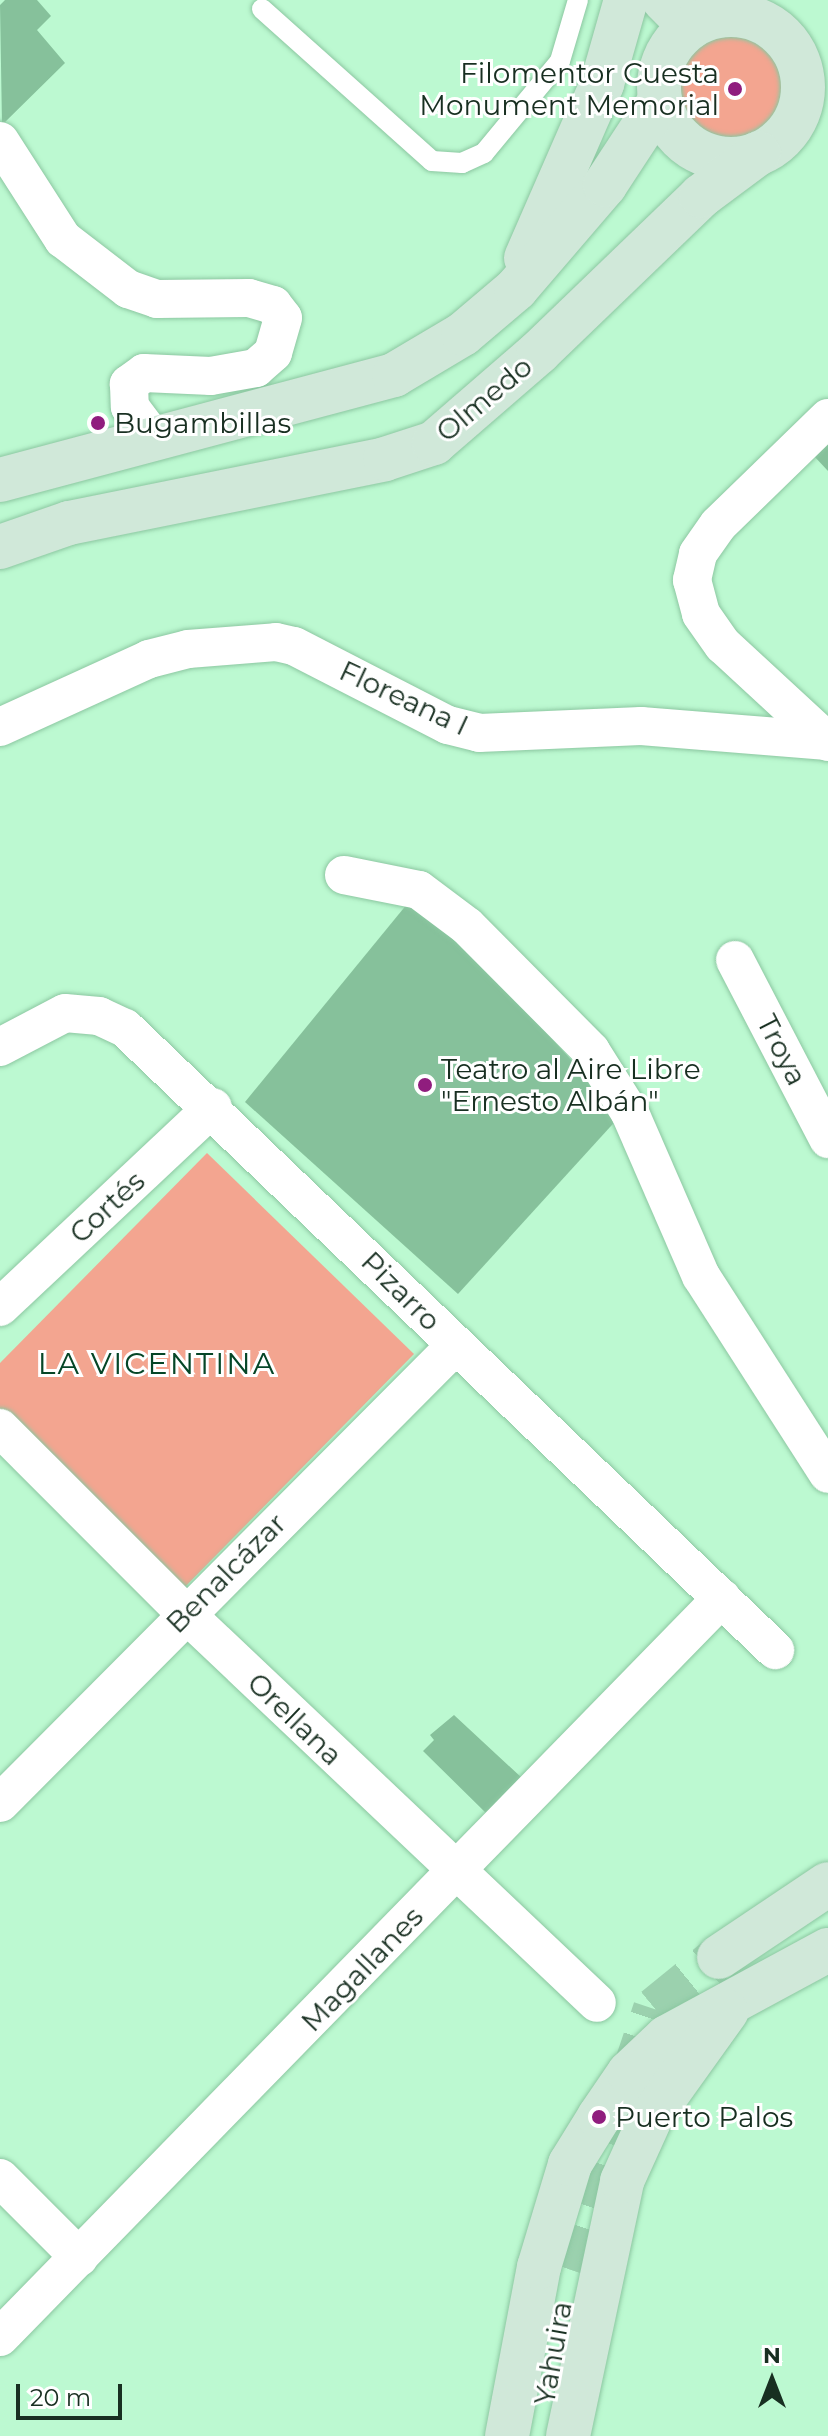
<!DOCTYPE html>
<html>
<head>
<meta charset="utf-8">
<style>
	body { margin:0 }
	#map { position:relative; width:828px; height:2436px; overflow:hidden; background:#bcf9d1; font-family:Montserrat,sans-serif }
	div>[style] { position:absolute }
	.green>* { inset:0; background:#f3a590 }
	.round { border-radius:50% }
	.building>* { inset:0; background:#86c19b }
	.secondary-tunnel>* { height:44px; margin-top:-22px; transform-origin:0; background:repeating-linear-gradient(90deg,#9bd1ae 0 44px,transparent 0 66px) }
	.roads { filter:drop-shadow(0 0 2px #8cc7a1) drop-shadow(0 0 2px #8cc7a1) }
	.lane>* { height:20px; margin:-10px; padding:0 10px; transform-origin:10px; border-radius:10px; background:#fff }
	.street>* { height:38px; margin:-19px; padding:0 19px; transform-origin:19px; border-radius:19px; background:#fff }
	.secondary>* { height:44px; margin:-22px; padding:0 22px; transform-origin:22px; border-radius:22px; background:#d0e8d9 }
	.secondary>.ring { margin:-22px; padding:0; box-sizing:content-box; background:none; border:44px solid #d0e8d9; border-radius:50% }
	.dots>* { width:22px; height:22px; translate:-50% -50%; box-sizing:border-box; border:4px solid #fff; border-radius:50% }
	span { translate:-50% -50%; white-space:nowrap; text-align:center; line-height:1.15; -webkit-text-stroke:6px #fff; paint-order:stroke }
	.poi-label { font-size:28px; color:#182f21 }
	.right { translate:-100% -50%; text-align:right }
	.left { translate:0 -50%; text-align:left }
	.street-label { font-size:28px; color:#182f21 }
	.neighbourhood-label { font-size:30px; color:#054627; letter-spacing:2px }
	.north { position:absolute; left:732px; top:2340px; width:80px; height:80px; -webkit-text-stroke:6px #fff; paint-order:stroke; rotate:0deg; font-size:22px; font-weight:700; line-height:32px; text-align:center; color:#182f21 }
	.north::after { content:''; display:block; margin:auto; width:28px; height:36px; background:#182f21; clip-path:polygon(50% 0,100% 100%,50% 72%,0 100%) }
	.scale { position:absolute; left:16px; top:2384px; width:106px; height:36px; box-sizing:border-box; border:4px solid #182f21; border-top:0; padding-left:10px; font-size:24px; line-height:28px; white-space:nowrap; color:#182f21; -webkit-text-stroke:6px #fff; paint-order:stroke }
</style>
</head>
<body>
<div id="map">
	<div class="green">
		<div class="round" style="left:671px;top:24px;width:124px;height:124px"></div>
		<div style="clip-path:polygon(207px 1153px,414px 1354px,182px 1590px,0 1413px,0 1363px)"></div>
	</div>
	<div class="building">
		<div style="clip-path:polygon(5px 0,37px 0,51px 16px,37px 30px,65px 63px,2px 125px,0 5px)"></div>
		<div style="clip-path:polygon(828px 441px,828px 471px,813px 455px)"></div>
		<div style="clip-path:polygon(412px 898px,460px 937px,621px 1115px,458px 1294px,245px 1102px)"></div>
		<div style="clip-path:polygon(454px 1715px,522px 1778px,487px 1814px,423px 1751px,434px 1740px,430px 1735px)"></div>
	</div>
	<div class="secondary-tunnel">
		<div style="left:568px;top:2269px;width:274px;rotate:-71.5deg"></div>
		<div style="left:655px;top:2009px;width:82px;rotate:-39.1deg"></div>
	</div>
	<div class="roads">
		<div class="lane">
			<div style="left:262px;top:9px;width:228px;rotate:41.8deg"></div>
			<div style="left:432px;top:161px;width:30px;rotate:4deg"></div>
			<div style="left:462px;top:163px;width:24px;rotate:-24deg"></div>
			<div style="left:484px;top:153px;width:119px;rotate:-50.4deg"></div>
			<div style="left:560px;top:61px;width:64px;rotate:-73.6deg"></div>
		</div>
		<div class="street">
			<div style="left:0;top:141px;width:117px;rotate:57.3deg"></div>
			<div style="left:63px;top:239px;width:82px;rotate:37.6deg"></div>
			<div style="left:128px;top:289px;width:31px;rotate:19deg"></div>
			<div style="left:157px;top:299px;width:92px;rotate:-0.6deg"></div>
			<div style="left:249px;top:298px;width:25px;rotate:16deg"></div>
			<div style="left:273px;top:305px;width:16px;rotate:52deg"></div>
			<div style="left:283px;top:318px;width:36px;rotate:106deg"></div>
			<div style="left:273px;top:353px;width:23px;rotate:139deg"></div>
			<div style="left:256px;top:368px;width:46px;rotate:169.9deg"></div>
			<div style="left:211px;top:376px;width:67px;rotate:-177.4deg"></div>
			<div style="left:144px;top:373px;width:19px;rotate:144deg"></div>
			<div style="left:129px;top:384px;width:23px;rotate:88deg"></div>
			<div style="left:130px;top:407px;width:36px;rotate:53deg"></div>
			<div style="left:828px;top:418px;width:153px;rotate:135.8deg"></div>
			<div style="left:718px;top:525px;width:35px;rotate:125deg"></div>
			<div style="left:698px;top:554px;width:27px;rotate:103deg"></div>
			<div style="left:692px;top:580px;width:35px;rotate:75deg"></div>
			<div style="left:701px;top:614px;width:38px;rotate:55deg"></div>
			<div style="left:723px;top:645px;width:143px;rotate:42.7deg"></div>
			<div style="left:0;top:727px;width:164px;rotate:-24.5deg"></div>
			<div style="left:149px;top:659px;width:40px;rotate:-14.4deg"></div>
			<div style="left:188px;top:649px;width:88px;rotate:-4.5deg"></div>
			<div style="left:276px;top:642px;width:18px;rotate:13deg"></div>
			<div style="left:294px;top:646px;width:173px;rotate:27.2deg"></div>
			<div style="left:448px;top:725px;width:32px;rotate:14deg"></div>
			<div style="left:479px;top:733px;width:162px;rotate:-2.5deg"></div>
			<div style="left:641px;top:726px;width:187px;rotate:4.6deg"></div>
			<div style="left:344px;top:875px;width:76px;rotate:11.3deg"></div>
			<div style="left:419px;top:890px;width:60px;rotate:36.9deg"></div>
			<div style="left:467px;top:926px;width:176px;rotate:45.2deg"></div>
			<div style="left:591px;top:1051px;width:73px;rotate:57.8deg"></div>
			<div style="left:630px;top:1113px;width:178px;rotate:66.5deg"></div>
			<div style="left:701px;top:1276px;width:235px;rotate:57.3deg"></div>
			<div style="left:735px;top:960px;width:202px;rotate:62.5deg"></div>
			<div style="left:0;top:1047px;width:73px;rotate:-27.6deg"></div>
			<div style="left:65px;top:1013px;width:34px;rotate:5deg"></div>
			<div style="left:99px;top:1016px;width:29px;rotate:25deg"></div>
			<div style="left:125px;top:1028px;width:900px;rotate:43.74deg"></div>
			<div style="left:0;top:1307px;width:292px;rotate:-43.2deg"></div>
			<div style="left:0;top:1428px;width:262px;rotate:45deg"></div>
			<div style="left:185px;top:1613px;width:567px;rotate:43.43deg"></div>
			<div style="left:0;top:1803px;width:646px;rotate:-45.13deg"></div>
			<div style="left:0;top:2178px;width:112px;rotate:45deg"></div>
			<div style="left:0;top:2337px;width:1033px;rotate:-45.67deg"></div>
		</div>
		<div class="secondary">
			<div style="left:664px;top:0;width:38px;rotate:45deg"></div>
			<div class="ring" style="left:659px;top:15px;width:100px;height:100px"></div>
			<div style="left:526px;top:258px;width:190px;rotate:-66.4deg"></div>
			<div style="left:602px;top:84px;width:87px;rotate:-74.1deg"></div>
			<div style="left:0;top:480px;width:408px;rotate:-14.9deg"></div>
			<div style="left:394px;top:375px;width:80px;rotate:-30.7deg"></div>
			<div style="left:463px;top:334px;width:70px;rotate:-40.3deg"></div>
			<div style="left:516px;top:289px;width:137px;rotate:-49.4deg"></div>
			<div style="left:605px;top:185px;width:100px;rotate:-56.8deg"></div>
			<div style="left:0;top:547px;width:73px;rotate:-19.2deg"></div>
			<div style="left:69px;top:523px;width:322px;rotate:-11.4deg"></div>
			<div style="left:385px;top:459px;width:52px;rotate:-18.1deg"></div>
			<div style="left:434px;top:443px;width:139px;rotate:-40.9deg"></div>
			<div style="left:539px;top:352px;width:225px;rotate:-43.9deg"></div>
			<div style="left:701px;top:196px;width:72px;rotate:-36.6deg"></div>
			<div style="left:719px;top:1957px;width:131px;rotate:-33.8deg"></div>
			<div style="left:507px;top:2436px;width:172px;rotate:-79.3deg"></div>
			<div style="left:539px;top:2267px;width:108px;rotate:-73.2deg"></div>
			<div style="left:570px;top:2164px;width:55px;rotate:-58.3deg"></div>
			<div style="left:599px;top:2117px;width:53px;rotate:-55.7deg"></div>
			<div style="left:629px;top:2073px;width:52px;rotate:-43.5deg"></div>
			<div style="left:667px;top:2037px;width:183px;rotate:-28.4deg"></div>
			<div style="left:568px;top:2436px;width:261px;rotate:-78deg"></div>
			<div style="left:622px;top:2181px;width:70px;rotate:-65.6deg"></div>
			<div style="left:651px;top:2117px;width:130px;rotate:-54.4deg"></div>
		</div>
	</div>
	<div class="dots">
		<div style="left:735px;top:89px;background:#901d7e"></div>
		<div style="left:98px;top:423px;background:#901d7e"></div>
		<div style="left:425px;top:1085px;background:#901d7e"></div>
		<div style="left:599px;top:2117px;background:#901d7e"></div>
	</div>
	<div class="poi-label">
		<span class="right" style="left:719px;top:89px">Filomentor Cuesta<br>Monument Memorial</span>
		<span class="left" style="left:114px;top:423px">Bugambillas</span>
		<span class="left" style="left:441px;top:1085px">Teatro al Aire Libre<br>"Ernesto Albán"</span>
		<span class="left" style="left:615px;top:2117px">Puerto Palos</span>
	</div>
	<div class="street-label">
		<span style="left:484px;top:399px;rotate:-40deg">Olmedo</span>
		<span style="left:404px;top:698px;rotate:25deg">Floreana I</span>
		<span style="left:782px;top:1050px;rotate:63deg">Troya</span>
		<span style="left:107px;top:1207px;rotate:-43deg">Cortés</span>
		<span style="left:401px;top:1291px;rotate:45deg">Pizarro</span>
		<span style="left:226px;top:1573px;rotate:-45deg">Benalcázar</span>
		<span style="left:295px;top:1719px;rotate:44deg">Orellana</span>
		<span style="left:362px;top:1969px;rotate:-46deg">Magallanes</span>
		<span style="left:553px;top:2353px;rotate:-80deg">Yahuira</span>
	</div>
	<div class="neighbourhood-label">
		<span style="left:157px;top:1364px">LA VICENTINA</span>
	</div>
	<div class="north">N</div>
	<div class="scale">20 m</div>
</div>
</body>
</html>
